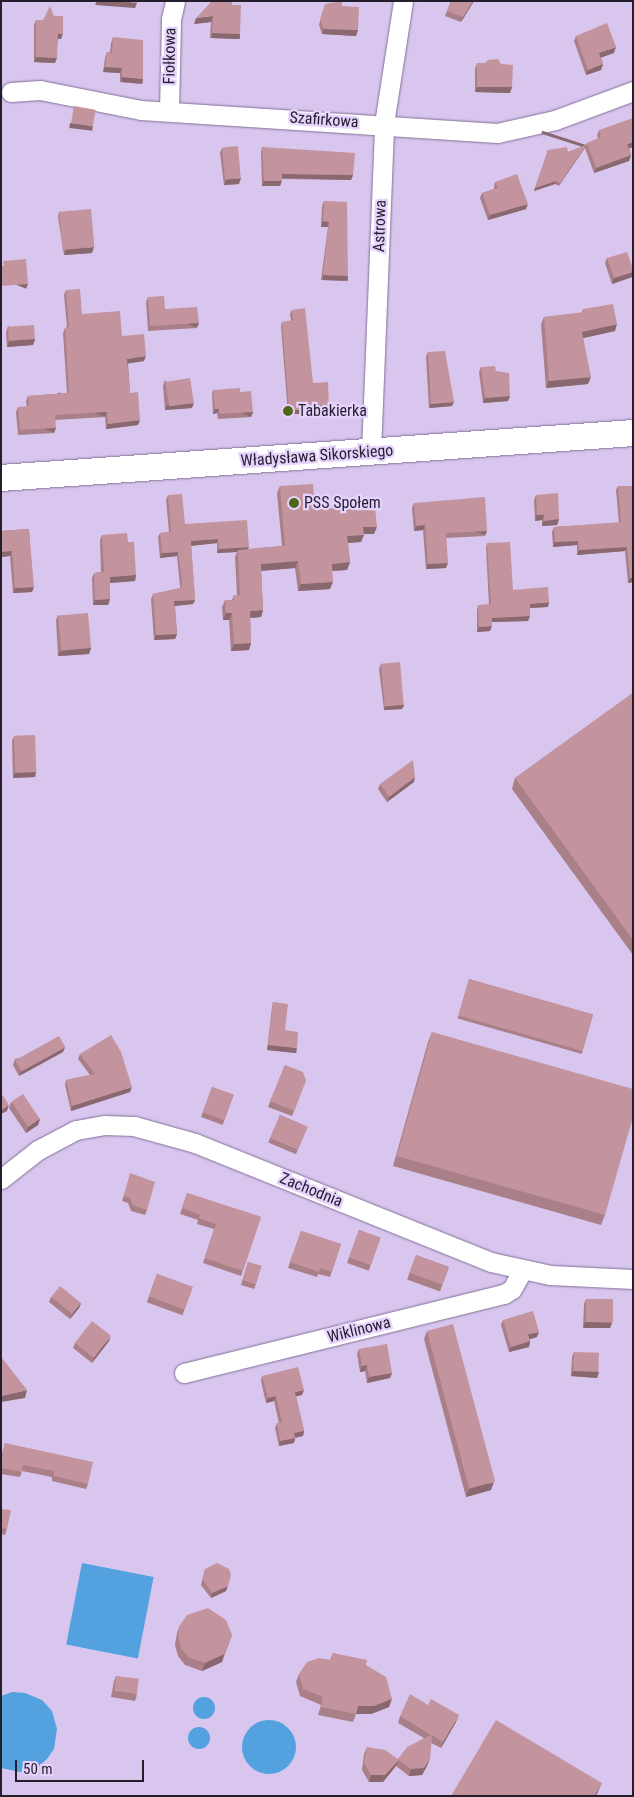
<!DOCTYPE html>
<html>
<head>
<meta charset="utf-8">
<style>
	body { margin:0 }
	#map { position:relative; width:634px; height:1797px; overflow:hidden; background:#d8c6ef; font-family:"Roboto Condensed",sans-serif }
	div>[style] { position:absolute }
	.water>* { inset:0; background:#53a1df; transform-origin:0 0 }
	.round { border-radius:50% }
	.roads { filter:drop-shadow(0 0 1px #827196) drop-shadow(0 0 1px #827196) }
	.street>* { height:19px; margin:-9.5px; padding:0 9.5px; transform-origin:9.5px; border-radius:9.5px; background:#fff }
	.secondary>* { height:26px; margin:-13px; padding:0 13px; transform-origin:13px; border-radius:13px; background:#fff }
	.wall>* { inset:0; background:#a97f88; transform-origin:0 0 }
	.shaded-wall>* { inset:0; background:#89686f; transform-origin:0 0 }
	.building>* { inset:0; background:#c4949e; transform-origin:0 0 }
	.dots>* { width:14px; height:14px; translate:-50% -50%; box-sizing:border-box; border:2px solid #e5d3fd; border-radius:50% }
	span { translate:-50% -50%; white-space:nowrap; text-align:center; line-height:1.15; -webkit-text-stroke:4.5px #e5d3fd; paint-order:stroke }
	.street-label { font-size:16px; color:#231d2c }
	.poi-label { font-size:16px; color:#231d2c }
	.left { translate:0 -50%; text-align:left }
	.frame { position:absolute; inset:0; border:2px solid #231d2c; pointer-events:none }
	.scale { position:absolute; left:15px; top:1760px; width:129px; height:22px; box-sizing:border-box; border:2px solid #231d2c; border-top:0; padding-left:6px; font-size:15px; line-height:18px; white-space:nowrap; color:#231d2c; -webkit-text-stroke:4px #e5d3fd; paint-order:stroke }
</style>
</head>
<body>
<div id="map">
	<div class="water">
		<div style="left:82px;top:1563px;width:73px;height:83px;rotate:11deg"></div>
		<div style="clip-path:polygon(12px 1692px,25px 1693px,42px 1700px,52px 1711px,57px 1729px,54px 1749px,47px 1759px,38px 1767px,20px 1772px,1px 1768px,1px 1696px)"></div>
		<div class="round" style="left:193px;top:1697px;width:22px;height:22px"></div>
		<div class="round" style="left:242px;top:1720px;width:54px;height:54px"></div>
		<div class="round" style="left:188px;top:1727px;width:22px;height:22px"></div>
	</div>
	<div class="roads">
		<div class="street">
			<div style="left:11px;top:92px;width:29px;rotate:-4deg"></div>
			<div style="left:40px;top:90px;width:103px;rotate:11.2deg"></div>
			<div style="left:141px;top:110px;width:357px;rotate:3.7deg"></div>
			<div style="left:497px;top:133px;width:59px;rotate:-12.6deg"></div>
			<div style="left:555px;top:120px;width:83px;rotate:-20.4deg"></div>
			<div style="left:169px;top:110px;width:91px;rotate:-88.7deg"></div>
			<div style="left:171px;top:19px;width:18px;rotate:-77deg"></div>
			<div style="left:371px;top:452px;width:328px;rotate:-87.7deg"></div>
			<div style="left:384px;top:124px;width:124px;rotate:-81.2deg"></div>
			<div style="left:1px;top:1179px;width:47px;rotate:-38.1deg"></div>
			<div style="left:38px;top:1150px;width:43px;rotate:-27.8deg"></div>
			<div style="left:76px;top:1130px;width:28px;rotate:-10deg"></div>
			<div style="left:104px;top:1125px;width:30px;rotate:2deg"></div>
			<div style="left:134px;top:1126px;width:63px;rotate:15.6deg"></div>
			<div style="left:195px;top:1143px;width:319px;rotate:21.9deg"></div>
			<div style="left:491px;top:1262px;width:60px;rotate:12.4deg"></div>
			<div style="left:550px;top:1275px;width:83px;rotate:2.8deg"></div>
			<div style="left:184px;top:1373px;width:330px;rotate:-13.9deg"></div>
			<div style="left:504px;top:1294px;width:9px;rotate:-32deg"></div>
			<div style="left:512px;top:1289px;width:21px;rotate:-61deg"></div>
		</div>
		<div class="secondary">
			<div style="left:1px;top:478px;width:634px;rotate:-4.07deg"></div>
		</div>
	</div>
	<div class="wall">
		<div style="clip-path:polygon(451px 1px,474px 1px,461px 22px,445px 16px)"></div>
		<div style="clip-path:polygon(232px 5px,238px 39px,210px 38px,211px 22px,194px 24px)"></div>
		<div style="clip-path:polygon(342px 6px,356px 36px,322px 34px,319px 25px,323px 10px)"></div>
		<div style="clip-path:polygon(36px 20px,61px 39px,58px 39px,55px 63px,34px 62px,34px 25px)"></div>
		<div style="clip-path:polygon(576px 36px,614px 53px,601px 57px,603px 64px,601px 70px,586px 75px,574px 41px)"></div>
		<div style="clip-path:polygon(113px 37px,141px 84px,120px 82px,120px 73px,103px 72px,105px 58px,107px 52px,110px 52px,111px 43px)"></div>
		<div style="clip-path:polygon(477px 63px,485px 63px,512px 87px,510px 93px,475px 92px,475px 69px)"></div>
		<div style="clip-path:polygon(599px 130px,629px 148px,631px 155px,629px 161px,594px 173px,585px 148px,587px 143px,598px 139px,597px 135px)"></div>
		<div style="clip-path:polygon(586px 145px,585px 148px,559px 186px,555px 184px,534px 191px,548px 150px,568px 152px)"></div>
		<div style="clip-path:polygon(262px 147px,353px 175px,351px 180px,282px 179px,280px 186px,262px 186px,261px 152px)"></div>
		<div style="clip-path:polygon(222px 148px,239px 184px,224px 185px,220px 153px)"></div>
		<div style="clip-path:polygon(495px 182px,526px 209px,488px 220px,480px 198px,482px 193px,494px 189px,494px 187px)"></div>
		<div style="clip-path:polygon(324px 201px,348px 276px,346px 281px,321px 280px,328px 227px,321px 227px,322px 206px)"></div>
		<div style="clip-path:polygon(59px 212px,92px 253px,64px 255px,58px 217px)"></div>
		<div style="clip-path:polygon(607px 258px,633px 269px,632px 277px,612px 284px,605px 263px)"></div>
		<div style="clip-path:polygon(66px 290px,82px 314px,122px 336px,144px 361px,128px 363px,130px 393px,138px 425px,106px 429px,105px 417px,55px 420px,54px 433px,18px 435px,16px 412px,18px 407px,27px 407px,26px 401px,28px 396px,67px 393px,63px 333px,65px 328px,67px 327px,64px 295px)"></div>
		<div style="clip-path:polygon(148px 297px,165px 309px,197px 328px,148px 331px,146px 302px)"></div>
		<div style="clip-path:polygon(583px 309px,615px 331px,583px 338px,588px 384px,546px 388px,541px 324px,544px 317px,582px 313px)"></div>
		<div style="clip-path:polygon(292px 310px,313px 383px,328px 409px,305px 410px,303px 414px,288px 414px,281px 326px,282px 322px,291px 321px,290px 314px)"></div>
		<div style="clip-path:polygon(8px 326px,35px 339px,33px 345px,7px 347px,6px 332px)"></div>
		<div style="clip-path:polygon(428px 352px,452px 406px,429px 408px,426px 357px)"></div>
		<div style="clip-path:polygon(481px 367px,496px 371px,510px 396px,508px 401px,483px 403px,479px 372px)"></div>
		<div style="clip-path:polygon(165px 380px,192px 408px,165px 410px,163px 386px)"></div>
		<div style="clip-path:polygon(213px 390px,240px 392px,253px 412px,251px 417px,218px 419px,217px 413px,213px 414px,212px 394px)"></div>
		<div style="clip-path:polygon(280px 486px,315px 509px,374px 534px,364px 534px,361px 542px,348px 543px,350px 562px,347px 570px,332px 571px,330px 589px,298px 591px,295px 568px,261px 571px,263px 610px,261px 617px,250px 618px,251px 643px,249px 650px,231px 651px,229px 620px,223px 620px,222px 607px,225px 600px,232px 600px,234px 595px,237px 595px,235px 557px,237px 552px,217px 553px,217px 543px,191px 546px,195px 600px,193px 604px,175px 606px,177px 634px,175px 639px,154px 640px,151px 599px,153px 594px,180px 588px,180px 586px,177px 556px,160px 558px,158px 537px,160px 533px,169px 532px,166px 500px,168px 495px,185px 524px,248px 549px,282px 546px,277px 493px)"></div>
		<div style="clip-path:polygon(618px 486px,633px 486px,633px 582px,628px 583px,625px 551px,577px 555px,577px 545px,553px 547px,552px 532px,554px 527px,619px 523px,616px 490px)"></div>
		<div style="clip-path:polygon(536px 495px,559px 519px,557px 525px,542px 526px,542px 520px,535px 521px,534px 500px)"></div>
		<div style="clip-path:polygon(414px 503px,485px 536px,446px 538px,446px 568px,426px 569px,423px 530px,414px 531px,412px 508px)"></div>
		<div style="clip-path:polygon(29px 529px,32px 592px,13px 593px,10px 556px,1px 557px,1px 531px)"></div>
		<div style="clip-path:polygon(102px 535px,136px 575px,135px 581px,110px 583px,110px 599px,108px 605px,93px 605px,92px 578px,94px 573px,101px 572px,100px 540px)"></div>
		<div style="clip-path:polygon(487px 543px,513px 590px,548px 607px,530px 608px,530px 616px,528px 621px,492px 622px,490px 631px,477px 632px,477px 610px,478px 605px,489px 605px,486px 548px)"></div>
		<div style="clip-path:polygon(58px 615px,91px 648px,89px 654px,58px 656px,56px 620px)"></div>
		<div style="clip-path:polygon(381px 664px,404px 705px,402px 709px,384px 710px,379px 669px)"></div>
		<div style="clip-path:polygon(633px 693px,633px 955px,512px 789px,515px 778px)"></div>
		<div style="clip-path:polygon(14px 736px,36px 772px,35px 777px,13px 778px,12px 741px)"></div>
		<div style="clip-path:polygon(414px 782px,387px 802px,378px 789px,380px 784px)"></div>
		<div style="left:469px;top:979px;width:129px;height:41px;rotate:16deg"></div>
		<div style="clip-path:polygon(273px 1002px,285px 1030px,295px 1053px,267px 1050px,272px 1007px)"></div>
		<div style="clip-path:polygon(432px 1032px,605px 1215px,601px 1225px,393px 1166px,428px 1042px)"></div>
		<div style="clip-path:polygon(65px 1047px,63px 1052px,19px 1076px,13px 1065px,15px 1059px)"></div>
		<div style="clip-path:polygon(80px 1054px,130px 1092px,71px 1111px,65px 1085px,66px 1080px,90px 1075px,78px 1059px)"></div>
		<div style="clip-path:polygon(285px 1065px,306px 1080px,292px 1116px,268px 1107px)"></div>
		<div style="left:212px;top:1087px;width:23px;height:32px;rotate:20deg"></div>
		<div style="clip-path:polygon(11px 1102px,40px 1119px,38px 1125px,26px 1133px,9px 1108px)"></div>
		<div style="left:280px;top:1115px;width:30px;height:30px;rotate:23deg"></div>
		<div style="clip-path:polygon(129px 1179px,147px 1210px,145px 1215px,131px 1211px,128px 1203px,122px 1201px)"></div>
		<div style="clip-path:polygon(187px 1193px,261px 1217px,241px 1276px,203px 1263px,214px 1229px,197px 1224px,198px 1220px,180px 1214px)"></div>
		<div style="left:359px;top:1230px;width:23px;height:35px;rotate:20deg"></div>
		<div style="clip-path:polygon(301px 1231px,341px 1244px,330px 1277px,318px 1274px,317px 1277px,288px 1268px)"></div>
		<div style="left:416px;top:1255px;width:35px;height:26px;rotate:20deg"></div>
		<div style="left:248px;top:1262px;width:14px;height:24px;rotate:17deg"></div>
		<div style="left:157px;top:1274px;width:38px;height:30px;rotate:20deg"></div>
		<div style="clip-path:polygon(51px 1297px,81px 1303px,79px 1308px,70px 1319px,49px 1302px)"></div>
		<div style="clip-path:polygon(586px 1299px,612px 1323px,610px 1328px,583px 1328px,584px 1304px)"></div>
		<div style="clip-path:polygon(503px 1320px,537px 1337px,530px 1339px,529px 1347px,509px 1352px,501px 1325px)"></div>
		<div style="clip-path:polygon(427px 1331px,491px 1490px,466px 1497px,424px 1339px)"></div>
		<div style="clip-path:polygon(109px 1341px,92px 1363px,73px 1348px,75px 1343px)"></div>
		<div style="clip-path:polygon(359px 1349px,392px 1373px,390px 1378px,367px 1383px,365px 1371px,360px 1372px,357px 1354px)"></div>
		<div style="clip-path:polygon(574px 1352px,599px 1372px,597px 1378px,571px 1376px,572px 1357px)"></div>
		<div style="clip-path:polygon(262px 1376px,302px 1395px,296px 1396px,304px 1431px,303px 1436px,295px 1438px,294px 1443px,279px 1446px,275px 1428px,277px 1423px,279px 1423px,274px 1401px,266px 1403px,261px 1381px)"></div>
		<div style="clip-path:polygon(5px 1443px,88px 1484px,86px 1489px,52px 1481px,52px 1477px,22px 1471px,20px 1477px,1px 1474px,1px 1458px)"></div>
		<div style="clip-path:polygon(1px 1509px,7px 1529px,5px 1535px,1px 1534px)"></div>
		<div style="clip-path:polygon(205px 1569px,226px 1591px,211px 1598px,201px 1585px)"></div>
		<div style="clip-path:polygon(180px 1625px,232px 1635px,222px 1662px,202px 1671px,185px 1665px,178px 1656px,175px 1645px,177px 1633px)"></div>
		<div style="clip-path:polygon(333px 1653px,366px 1665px,389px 1707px,371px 1714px,356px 1714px,353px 1722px,318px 1715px,321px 1705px,300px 1696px,296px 1682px,299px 1674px,330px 1660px)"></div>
		<div style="clip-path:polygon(116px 1676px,137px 1695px,135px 1701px,111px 1697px,114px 1681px)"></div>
		<div style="clip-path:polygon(400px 1716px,456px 1722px,441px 1748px,431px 1743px,427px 1766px,422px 1775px,409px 1776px,396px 1766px,383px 1782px,369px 1782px,362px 1770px,364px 1754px,367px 1747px,398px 1759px,424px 1738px,398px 1723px)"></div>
	</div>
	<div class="shaded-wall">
		<div style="clip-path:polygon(97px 1px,120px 1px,137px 3px,135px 8px,95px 5px)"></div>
		<div style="clip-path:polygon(473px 1px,474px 1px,461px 22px,463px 17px)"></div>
		<div style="clip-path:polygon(213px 16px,211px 22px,194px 24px,196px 18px)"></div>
		<div style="clip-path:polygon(324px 29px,358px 30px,356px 36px,322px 34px)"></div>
		<div style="clip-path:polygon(58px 33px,63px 34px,61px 39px,56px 39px)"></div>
		<div style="left:212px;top:33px;width:28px;height:5px;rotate:2deg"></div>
		<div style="clip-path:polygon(616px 47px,614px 53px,597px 59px,599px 53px)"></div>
		<div style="clip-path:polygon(36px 57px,57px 58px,55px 63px,34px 62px)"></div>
		<div style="clip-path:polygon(603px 64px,601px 70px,586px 75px,588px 70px)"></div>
		<div style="clip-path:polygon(105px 67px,122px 68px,120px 73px,103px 72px)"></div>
		<div style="left:122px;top:77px;width:21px;height:5px;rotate:5deg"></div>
		<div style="clip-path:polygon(477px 87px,512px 87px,510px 93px,475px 92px)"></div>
		<div style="left:70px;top:123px;width:23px;height:5px;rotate:7deg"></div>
		<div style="clip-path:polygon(633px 142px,633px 147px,625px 150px,627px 144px)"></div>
		<div style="left:586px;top:145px;width:3px;height:46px;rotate:108deg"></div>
		<div style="clip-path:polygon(631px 155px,629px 161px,594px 173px,596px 168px)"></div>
		<div style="clip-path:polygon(282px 174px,353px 175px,351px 180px,280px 178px)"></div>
		<div style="clip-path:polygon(241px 178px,239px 184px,224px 185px,226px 180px)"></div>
		<div style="clip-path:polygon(264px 181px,282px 181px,280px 186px,262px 186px)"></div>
		<div style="clip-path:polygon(556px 181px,555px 184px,534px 191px,535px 188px)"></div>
		<div style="clip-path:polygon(528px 204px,526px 209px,488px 220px,490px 215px)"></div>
		<div style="clip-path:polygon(323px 221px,329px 222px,328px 227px,321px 227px)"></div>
		<div style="clip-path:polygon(94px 247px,92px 253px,64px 255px,66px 250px)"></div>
		<div style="clip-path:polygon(633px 272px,632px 277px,612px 284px,614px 278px)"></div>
		<div style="left:323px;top:275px;width:25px;height:5px;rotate:2deg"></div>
		<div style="left:28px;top:284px;width:5px;height:27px;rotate:112deg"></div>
		<div style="left:199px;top:323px;width:5px;height:49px;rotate:112deg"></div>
		<div style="clip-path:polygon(617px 324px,615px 331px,579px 339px,582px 332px)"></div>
		<div style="clip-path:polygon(35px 339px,33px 345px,7px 347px,9px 341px)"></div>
		<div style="clip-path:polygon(146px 356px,144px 361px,125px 364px,127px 359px)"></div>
		<div style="clip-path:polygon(591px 377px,588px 384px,546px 388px,549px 381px)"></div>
		<div style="clip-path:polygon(510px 396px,508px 401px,483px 403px,485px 398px)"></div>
		<div style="clip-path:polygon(454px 402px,452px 406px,429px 408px,431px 404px)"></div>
		<div style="clip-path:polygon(194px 403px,192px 408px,165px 410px,167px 405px)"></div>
		<div style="left:329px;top:405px;width:4px;height:25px;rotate:104deg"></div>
		<div style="clip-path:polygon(215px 409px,219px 409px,217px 413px,213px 414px)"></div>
		<div style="clip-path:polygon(289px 410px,305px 410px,303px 414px,288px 414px)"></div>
		<div style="left:107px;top:412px;width:5px;height:52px;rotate:112deg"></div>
		<div style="left:253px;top:412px;width:5px;height:33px;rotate:112deg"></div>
		<div style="clip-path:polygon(140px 420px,138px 425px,106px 429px,108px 424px)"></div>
		<div style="left:56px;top:428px;width:5px;height:36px;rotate:112deg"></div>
		<div style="clip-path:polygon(537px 515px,544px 515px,542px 520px,535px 521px)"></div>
		<div style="clip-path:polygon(559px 519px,557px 525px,542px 526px,544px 521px)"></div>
		<div style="clip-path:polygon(425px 525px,423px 530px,414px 531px,416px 526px)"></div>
		<div style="clip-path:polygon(363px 527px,377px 527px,374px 534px,361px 534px)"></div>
		<div style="left:487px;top:531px;width:5px;height:41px;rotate:112deg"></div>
		<div style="clip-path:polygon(364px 535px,361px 542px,345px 543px,347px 536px)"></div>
		<div style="clip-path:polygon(218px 539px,217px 543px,189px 546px,191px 541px)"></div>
		<div style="clip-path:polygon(578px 541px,577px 545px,553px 547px,555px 542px)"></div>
		<div style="clip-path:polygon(249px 547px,247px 551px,238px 550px,237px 552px,217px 553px,219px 549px)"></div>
		<div style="clip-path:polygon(627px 547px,625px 551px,577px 555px,579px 550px)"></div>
		<div style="clip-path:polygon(12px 551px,10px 556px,1px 557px,1px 552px)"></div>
		<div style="clip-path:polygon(178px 552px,177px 556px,160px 558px,162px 553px)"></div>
		<div style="clip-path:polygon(298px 561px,295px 568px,258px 571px,261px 564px)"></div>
		<div style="clip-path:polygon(350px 562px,347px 570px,329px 571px,332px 564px)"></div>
		<div style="clip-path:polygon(448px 563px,446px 568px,426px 569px,428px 564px)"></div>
		<div style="clip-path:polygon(136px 575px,135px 581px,108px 583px,110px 577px)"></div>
		<div style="clip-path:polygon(630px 578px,633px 578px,633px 582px,628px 583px)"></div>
		<div style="clip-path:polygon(333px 582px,330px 589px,298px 591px,301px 584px)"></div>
		<div style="clip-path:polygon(34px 587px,32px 592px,13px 593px,15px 588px)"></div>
		<div style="clip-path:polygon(110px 599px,108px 605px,93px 605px,95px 600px)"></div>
		<div style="clip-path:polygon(195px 600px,193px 604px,173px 606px,174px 601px)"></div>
		<div style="clip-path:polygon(549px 602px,548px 607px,528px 608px,530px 604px)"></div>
		<div style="clip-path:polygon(263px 610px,261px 617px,247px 618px,250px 611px)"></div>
		<div style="clip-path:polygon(226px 613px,232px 613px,229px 620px,223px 620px)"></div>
		<div style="clip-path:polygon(530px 616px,528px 621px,490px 622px,492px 618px)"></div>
		<div style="clip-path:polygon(492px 626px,490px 631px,477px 632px,479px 627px)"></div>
		<div style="clip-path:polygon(177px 634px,175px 639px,154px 640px,156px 635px)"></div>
		<div style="clip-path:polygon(251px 643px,249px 650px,231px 651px,234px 644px)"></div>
		<div style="clip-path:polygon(91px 648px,89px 654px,58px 656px,60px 651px)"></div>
		<div style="clip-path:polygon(404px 705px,402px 709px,384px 710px,385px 706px)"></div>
		<div style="clip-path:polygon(36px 772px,35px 777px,13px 778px,15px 773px)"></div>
		<div style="clip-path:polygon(415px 777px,414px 782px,387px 802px,389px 797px)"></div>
		<div style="left:268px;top:1045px;width:29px;height:5px;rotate:6deg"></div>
		<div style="clip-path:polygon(65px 1047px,63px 1052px,19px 1076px,21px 1071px)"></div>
		<div style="clip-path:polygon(132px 1087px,130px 1092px,71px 1111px,72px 1106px)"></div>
		<div style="clip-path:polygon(9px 1105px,7px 1111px,1px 1114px,1px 1110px)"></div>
		<div style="clip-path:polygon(40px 1119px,38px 1125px,26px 1133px,28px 1127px)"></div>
		<div style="clip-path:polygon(81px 1303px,79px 1308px,70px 1319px,72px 1314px)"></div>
		<div style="clip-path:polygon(585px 1322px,612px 1323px,610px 1328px,583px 1328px)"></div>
		<div style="clip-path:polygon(539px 1332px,537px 1337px,527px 1340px,528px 1334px)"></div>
		<div style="clip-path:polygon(111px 1336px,109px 1341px,92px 1363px,94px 1358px)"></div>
		<div style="clip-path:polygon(530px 1341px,529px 1347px,509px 1352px,511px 1347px)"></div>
		<div style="clip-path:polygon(367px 1365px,365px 1371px,360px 1372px,362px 1366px)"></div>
		<div style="clip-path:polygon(573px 1371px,599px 1372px,597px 1378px,571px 1376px)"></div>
		<div style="clip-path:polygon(392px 1373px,390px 1378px,367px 1383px,369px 1377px)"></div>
		<div style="clip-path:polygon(27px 1390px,25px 1398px,1px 1402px,1px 1396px)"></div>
		<div style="clip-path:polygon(304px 1390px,302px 1395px,293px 1397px,295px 1392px)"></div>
		<div style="clip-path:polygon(276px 1396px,274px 1401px,266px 1403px,268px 1398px)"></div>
		<div style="clip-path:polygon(304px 1431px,303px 1436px,292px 1438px,294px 1433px)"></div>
		<div style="clip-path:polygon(295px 1438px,294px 1443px,279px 1446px,280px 1441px)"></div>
		<div style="clip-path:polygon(494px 1482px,491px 1490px,466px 1497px,469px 1489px)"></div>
		<div style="clip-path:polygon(228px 1586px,226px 1591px,211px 1598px,212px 1593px)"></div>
		<div style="clip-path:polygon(224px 1654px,222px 1662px,202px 1671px,205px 1663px)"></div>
		<div style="clip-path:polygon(392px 1699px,389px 1707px,371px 1714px,356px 1714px,358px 1706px)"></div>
		<div style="clip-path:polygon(459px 1715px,456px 1722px,441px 1748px,443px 1742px)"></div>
		<div style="clip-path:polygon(430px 1759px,427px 1766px,422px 1775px,409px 1776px,411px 1769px)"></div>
		<div style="clip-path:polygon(399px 1760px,396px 1766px,383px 1782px,369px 1782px,371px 1775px)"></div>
		<div style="clip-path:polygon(602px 1783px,596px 1796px,594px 1796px)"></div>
	</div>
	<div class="building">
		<div style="clip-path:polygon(120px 1px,137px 1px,137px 3px)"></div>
		<div style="clip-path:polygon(212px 1px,232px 1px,232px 5px,241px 5px,240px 34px,212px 33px,213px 16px,196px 18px)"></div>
		<div style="clip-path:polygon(342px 1px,342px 6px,359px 7px,358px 30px,324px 29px,320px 20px,325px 4px)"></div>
		<div style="clip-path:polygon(451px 1px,473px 1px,463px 17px,447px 11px)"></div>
		<div style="clip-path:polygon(50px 6px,54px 16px,63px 16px,63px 34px,58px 33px,57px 58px,36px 57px,36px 20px,43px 20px)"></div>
		<div style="clip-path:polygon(607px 23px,616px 47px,599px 53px,603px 64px,588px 70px,576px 36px)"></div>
		<div style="clip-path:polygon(113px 37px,143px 40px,143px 79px,122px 77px,122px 68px,105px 67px,107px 52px,112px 53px)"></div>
		<div style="clip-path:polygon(498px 59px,501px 64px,513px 65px,512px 87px,477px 87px,477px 63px,485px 63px,488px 60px)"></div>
		<div style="left:74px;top:106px;width:22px;height:17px;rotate:10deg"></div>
		<div style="clip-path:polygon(633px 118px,633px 142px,627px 144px,631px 155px,596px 168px,587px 143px,601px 137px,599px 130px)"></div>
		<div style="clip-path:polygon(586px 145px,560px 183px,556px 181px,535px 188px,548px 150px,567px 147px,568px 152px)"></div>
		<div style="left:238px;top:146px;width:32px;height:16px;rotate:85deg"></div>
		<div style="clip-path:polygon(262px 147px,355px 153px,353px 175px,282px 174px,282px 181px,264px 181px)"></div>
		<div style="clip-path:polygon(517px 174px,528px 204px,490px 215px,482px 193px,498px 188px,495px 182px)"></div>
		<div style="clip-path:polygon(324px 201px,347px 202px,348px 276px,323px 275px,329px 222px,323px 221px)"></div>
		<div style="left:91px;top:209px;width:38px;height:32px;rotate:85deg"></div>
		<div style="clip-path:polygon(627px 252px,633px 269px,633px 272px,614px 278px,607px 258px)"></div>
		<div style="clip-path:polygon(26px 259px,28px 284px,1px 286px,1px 266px,4px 266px,3px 261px)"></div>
		<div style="clip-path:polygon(80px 289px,82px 314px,120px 311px,122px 336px,144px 334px,146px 356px,127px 359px,130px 393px,138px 392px,140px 420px,108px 424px,107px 412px,55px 415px,56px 428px,20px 430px,18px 407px,29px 406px,28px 396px,69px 393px,65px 328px,69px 327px,66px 290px)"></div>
		<div style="clip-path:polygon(164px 296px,165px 309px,197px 307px,199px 323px,150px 326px,148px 297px)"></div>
		<div style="clip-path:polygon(613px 304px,617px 324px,582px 332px,591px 377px,549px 381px,544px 317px,584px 312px,583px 309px)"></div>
		<div style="clip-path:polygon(305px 308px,313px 383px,328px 382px,329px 405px,304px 406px,305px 410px,289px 410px,282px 322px,293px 320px,292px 310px)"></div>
		<div style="left:34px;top:325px;width:14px;height:26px;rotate:86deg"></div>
		<div style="clip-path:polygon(445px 351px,454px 402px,431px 404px,428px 352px)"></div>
		<div style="clip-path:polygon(495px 366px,496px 371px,509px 373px,510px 396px,485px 398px,481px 367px)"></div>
		<div style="left:190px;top:378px;width:25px;height:25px;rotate:81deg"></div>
		<div style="clip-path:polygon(240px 388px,240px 392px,251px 391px,253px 412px,220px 414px,219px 409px,215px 409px,213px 390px)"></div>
		<div style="clip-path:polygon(313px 484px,315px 509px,375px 506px,377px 527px,363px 527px,364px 535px,347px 536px,350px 562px,332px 564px,333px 582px,301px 584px,298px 561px,261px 564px,263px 610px,250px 611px,251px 643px,234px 644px,232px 613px,226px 613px,225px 600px,234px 600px,234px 595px,240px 595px,238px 550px,285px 546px,280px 486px)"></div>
		<div style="clip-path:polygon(618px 486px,633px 486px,633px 578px,630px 578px,627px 547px,579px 550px,578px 541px,555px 542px,554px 527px,621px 522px)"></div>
		<div style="clip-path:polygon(558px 493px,559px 519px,544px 521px,544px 515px,537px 515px,536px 495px)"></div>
		<div style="clip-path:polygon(182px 494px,185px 524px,247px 520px,249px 547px,219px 549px,218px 539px,191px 541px,195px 600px,174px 601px,177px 634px,156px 635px,153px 594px,181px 588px,182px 581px,178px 552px,162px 553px,160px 533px,171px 532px,168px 495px)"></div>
		<div style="clip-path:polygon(485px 497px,487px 531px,446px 533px,448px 563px,428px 564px,425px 525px,416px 526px,414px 503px)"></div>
		<div style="clip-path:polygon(29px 529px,34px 587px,15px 588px,12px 551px,1px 552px,1px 531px)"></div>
		<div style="clip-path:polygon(127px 533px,128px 542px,134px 542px,136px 575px,110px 577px,110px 599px,95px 600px,94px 573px,104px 572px,102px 535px)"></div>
		<div style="clip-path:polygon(510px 542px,513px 590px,548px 587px,549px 602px,530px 604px,530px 616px,492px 618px,492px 626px,479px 627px,478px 605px,491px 604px,487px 543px)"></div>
		<div style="left:88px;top:613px;width:35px;height:30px;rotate:85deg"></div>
		<div style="left:400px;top:662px;width:43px;height:19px;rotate:85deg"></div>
		<div style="clip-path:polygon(633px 693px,633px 940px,515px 778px)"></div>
		<div style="left:35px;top:735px;width:37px;height:21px;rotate:88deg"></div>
		<div style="clip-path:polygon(413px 760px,415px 777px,389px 797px,380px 784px)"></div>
		<div style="left:469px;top:979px;width:129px;height:38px;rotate:16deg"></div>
		<div style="clip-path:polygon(273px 1002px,288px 1004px,285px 1030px,298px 1032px,297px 1048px,268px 1045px)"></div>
		<div style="clip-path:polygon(432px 1032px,633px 1089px,633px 1117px,605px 1215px,397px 1156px)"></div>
		<div style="clip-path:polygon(111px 1035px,121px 1052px,132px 1087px,72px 1106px,66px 1080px,95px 1074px,80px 1054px)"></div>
		<div style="left:59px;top:1036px;width:13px;height:50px;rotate:61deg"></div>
		<div style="clip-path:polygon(285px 1065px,303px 1072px,306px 1080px,294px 1111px,270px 1101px)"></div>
		<div style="left:212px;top:1087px;width:23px;height:27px;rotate:20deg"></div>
		<div style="clip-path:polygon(1px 1093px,9px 1105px,1px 1110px)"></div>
		<div style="left:23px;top:1094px;width:30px;height:14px;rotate:56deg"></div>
		<div style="left:280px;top:1115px;width:30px;height:25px;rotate:23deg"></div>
		<div style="clip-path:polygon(130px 1173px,155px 1182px,147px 1210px,133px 1205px,130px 1198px,124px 1196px)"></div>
		<div style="clip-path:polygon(187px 1193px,261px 1217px,243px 1271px,205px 1258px,216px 1224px,199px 1218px,200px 1215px,182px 1208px)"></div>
		<div style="left:359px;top:1230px;width:23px;height:29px;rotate:20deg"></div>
		<div style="clip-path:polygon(301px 1231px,341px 1244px,332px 1272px,320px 1268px,319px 1272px,290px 1262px)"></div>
		<div style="left:416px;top:1255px;width:35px;height:19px;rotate:20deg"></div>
		<div style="left:248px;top:1262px;width:14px;height:19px;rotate:17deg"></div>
		<div style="left:157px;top:1274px;width:38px;height:24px;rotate:20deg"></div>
		<div style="left:60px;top:1286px;width:27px;height:14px;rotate:39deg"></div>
		<div style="left:586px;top:1299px;width:27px;height:23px"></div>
		<div style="clip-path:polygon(533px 1311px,539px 1332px,528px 1334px,530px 1341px,511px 1347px,503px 1320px)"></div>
		<div style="left:92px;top:1321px;width:24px;height:28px;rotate:38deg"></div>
		<div style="left:453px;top:1324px;width:163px;height:27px;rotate:75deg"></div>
		<div style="clip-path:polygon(387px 1344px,392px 1373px,369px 1377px,367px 1365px,362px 1366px,359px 1349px)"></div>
		<div style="left:574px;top:1352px;width:25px;height:19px;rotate:2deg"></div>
		<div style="clip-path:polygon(1px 1358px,2px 1358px,27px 1390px,1px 1396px)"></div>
		<div style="clip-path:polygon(298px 1367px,304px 1390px,295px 1392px,304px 1431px,294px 1433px,295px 1438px,280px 1441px,277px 1423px,282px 1422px,276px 1396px,268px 1398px,262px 1376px)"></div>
		<div style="clip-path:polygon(5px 1443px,93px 1462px,88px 1484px,54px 1476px,54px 1471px,23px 1465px,22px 1472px,1px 1468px,1px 1462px)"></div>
		<div style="clip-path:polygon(1px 1509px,11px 1510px,7px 1529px,1px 1528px)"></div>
		<div style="clip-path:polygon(217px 1563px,229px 1569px,231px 1575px,228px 1586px,212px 1593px,203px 1580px,205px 1569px)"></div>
		<div style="clip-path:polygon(208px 1608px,226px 1620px,232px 1635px,224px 1654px,205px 1663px,188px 1657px,181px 1648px,178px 1637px,180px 1625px,187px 1615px)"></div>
		<div style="clip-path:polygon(333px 1653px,367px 1660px,366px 1665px,386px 1677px,392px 1699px,374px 1706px,358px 1706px,356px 1714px,321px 1707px,323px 1697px,303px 1689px,299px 1674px,307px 1662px,319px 1658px,331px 1660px)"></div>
		<div style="left:116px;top:1676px;width:23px;height:15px;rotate:7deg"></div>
		<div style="clip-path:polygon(410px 1694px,428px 1705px,431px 1699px,459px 1715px,443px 1742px,432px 1735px,430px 1759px,424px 1768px,411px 1769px,399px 1760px,385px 1775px,371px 1775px,364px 1763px,367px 1747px,385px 1750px,398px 1759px,407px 1747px,431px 1735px,400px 1716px)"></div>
		<div style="clip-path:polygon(496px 1720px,602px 1783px,594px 1796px,451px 1796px)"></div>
	</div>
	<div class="dots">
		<div style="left:288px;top:411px;background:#4f6616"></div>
		<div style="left:294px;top:503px;background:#4f6616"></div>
	</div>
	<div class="street-label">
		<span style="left:170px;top:56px;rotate:-89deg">Fiołkowa</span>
		<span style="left:324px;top:120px;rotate:4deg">Szafirkowa</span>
		<span style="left:380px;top:226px;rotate:-88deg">Astrowa</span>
		<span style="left:317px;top:456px;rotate:-4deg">Władysława Sikorskiego</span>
		<span style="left:311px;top:1190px;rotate:22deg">Zachodnia</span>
		<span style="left:359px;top:1330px;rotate:-14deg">Wiklinowa</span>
	</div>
	<div class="poi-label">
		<span class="left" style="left:298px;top:411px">Tabakierka</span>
		<span class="left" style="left:304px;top:503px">PSS Społem</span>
	</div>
	<div class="frame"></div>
	<div class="scale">50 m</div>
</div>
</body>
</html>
